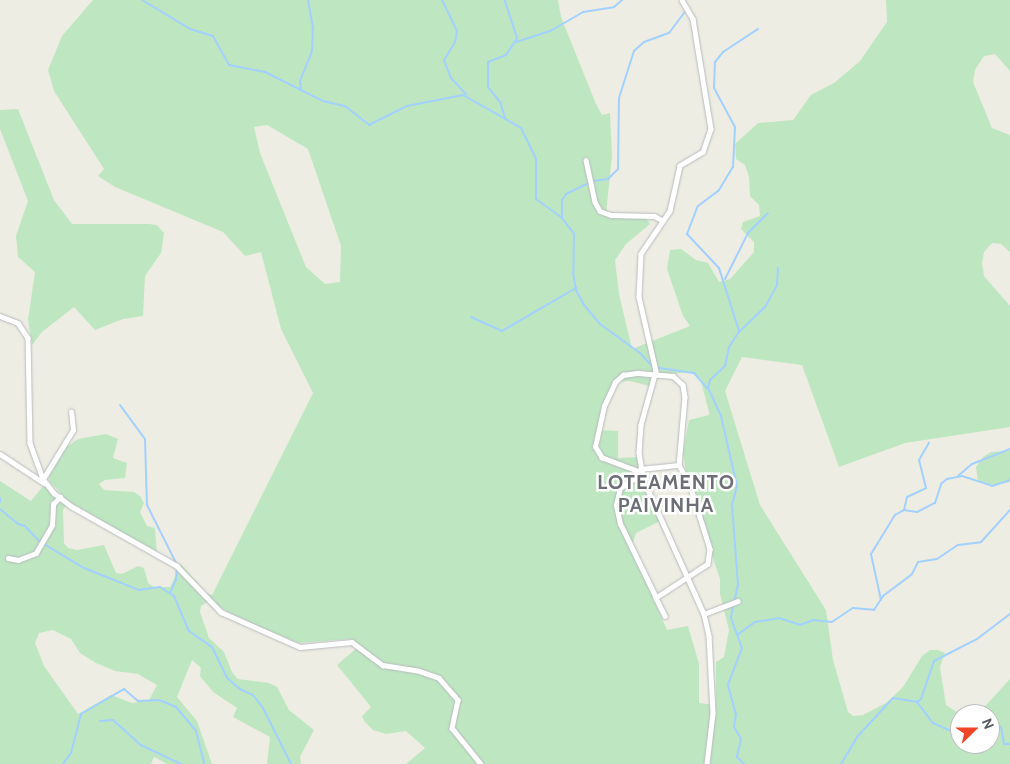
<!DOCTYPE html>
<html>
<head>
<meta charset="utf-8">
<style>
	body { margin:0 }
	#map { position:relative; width:1010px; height:764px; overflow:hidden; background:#eeede3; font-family:Cabin,sans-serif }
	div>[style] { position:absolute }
	.green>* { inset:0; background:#bee7c1 }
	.stream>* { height:2px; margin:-1px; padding:0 1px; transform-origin:1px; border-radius:1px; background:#a2d0ff }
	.roads { filter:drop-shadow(0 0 1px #b8bac0) drop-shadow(0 0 1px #b8bac0) }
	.street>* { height:4.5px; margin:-2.25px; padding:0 2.25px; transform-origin:2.25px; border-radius:2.25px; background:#fff }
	span { translate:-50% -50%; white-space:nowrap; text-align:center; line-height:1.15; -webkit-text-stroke:5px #fff; paint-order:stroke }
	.district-label { font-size:20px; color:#6c7076; font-weight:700; letter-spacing:1px }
	.north { position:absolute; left:950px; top:704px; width:50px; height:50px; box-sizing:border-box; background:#fff; border:1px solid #bdbfc1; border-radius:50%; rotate:68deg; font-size:14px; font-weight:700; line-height:20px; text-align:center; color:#5b5e64 }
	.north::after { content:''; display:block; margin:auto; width:18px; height:22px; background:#f04527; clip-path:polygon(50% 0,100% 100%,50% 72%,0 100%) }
</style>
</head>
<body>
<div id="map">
	<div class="green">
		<div style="clip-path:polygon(evenodd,93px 0,558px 0,561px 17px,596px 104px,602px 115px,610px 113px,612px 156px,606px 214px,645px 217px,650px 224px,626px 244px,615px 260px,619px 294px,632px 349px,690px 326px,683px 316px,667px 269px,670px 250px,681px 249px,696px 260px,708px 263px,719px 282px,730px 279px,754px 252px,754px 242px,741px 229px,743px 222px,760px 216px,759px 205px,750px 196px,749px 177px,745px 165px,736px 159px,735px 144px,758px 123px,793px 120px,811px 95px,834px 83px,860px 61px,887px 22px,886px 0,1010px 0,1010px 71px,995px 54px,984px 56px,975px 70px,973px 82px,992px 128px,1010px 135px,1010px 252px,1001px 244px,992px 243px,984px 252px,982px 263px,984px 276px,1010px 306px,1010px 427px,905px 443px,839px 467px,802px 365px,742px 357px,725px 391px,760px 505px,826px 610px,833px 660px,848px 712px,853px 716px,863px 715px,886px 703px,903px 687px,922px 656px,930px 650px,938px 650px,945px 653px,940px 667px,946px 705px,960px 714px,960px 744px,990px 744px,990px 714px,978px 714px,1010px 679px,1010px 764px,406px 764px,425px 748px,406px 731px,386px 734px,373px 730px,365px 722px,362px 716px,371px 707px,337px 665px,358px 647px,350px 639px,299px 643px,247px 623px,209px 601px,201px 606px,200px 612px,209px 638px,224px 652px,232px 672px,238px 679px,269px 683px,277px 687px,289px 710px,314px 730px,300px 757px,301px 764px,267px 764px,270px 737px,233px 717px,237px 708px,213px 692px,200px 676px,201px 668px,192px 660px,177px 697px,197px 721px,212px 764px,167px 764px,154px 757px,151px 764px,0 764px,0 481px,31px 501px,44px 485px,67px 504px,63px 510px,64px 543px,68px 548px,77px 550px,104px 545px,116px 573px,122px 574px,138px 566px,144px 568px,148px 583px,154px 587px,170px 587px,181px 564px,206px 593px,212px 595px,313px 393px,281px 329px,261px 252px,245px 256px,223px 232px,115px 187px,98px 176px,104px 169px,54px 91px,48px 70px,62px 36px,93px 0,267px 125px,308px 149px,341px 246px,340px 282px,325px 284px,306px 267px,260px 153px,254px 127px,267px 125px,93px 0,691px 372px,700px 378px,709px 412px,709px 415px,689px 420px,683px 452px,688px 485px,720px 579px,720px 594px,729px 630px,724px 657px,716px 662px,716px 705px,699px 703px,699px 664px,688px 626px,667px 630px,631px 549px,636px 533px,662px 520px,639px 457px,618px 458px,618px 431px,601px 430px,605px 403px,614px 382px,630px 381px,653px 387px,659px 375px,691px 372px,93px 0,53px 630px,71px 639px,80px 653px,96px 663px,115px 671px,138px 674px,157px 685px,149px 700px,132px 703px,111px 695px,78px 714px,44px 666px,35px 643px,39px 633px,53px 630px)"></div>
		<div style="clip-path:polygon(18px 109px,54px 200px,72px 224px,149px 224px,157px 225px,164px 233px,161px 253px,145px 276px,143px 316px,123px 319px,95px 330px,74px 307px,42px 332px,32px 345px,28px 320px,35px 272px,18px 257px,16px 236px,28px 201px,0 129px,0 110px)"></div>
		<div style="clip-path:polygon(106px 434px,118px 439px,113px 458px,127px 463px,125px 478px,105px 480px,99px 484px,104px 490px,134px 492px,140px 496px,144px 503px,140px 512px,147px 526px,155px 528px,157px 553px,68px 501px,49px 481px,49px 471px,68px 446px,78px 439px)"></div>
		<div style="clip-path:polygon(1010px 451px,1010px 482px,994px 485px,978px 482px,976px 467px,983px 457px,991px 452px)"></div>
	</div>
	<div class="stream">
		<div style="left:142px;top:0;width:56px;rotate:31.1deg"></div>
		<div style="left:190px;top:29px;width:24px;rotate:17deg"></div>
		<div style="left:213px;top:36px;width:33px;rotate:61deg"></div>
		<div style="left:229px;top:65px;width:37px;rotate:11deg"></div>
		<div style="left:265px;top:72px;width:65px;rotate:26.6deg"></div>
		<div style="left:323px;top:101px;width:23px;rotate:13deg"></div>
		<div style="left:345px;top:106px;width:31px;rotate:38deg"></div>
		<div style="left:369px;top:125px;width:42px;rotate:-26.6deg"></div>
		<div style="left:407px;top:106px;width:57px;rotate:-11.1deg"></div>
		<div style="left:463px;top:95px;width:67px;rotate:29.6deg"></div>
		<div style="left:521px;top:128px;width:34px;rotate:64deg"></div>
		<div style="left:536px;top:159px;width:40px;rotate:90deg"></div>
		<div style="left:536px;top:199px;width:32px;rotate:36deg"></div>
		<div style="left:562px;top:218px;width:20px;rotate:53deg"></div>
		<div style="left:574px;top:234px;width:39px;rotate:91deg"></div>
		<div style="left:573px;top:273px;width:17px;rotate:80deg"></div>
		<div style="left:576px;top:290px;width:17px;rotate:62deg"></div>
		<div style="left:584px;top:305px;width:25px;rotate:50deg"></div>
		<div style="left:600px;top:324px;width:49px;rotate:35.9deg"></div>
		<div style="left:640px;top:353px;width:19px;rotate:47deg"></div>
		<div style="left:653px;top:367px;width:41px;rotate:8.3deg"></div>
		<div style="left:694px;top:373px;width:23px;rotate:49deg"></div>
		<div style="left:709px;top:390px;width:29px;rotate:65deg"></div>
		<div style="left:721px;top:416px;width:72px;rotate:77.1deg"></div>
		<div style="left:737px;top:486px;width:20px;rotate:105deg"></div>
		<div style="left:732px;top:505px;width:79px;rotate:85.7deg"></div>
		<div style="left:738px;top:584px;width:35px;rotate:102deg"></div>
		<div style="left:731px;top:618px;width:32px;rotate:70deg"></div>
		<div style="left:742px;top:648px;width:40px;rotate:111deg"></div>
		<div style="left:728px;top:685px;width:30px;rotate:75deg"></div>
		<div style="left:736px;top:714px;width:13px;rotate:99deg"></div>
		<div style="left:734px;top:727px;width:14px;rotate:60deg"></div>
		<div style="left:741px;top:739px;width:18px;rotate:103deg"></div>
		<div style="left:737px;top:757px;width:10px;rotate:45deg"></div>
		<div style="left:442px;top:0;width:34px;rotate:64deg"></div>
		<div style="left:457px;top:31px;width:11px;rotate:100deg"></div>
		<div style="left:455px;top:42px;width:21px;rotate:121deg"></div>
		<div style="left:444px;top:60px;width:19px;rotate:69deg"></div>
		<div style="left:451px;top:78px;width:22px;rotate:47deg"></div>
		<div style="left:516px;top:42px;width:38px;rotate:-18deg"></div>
		<div style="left:552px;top:30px;width:36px;rotate:-30deg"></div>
		<div style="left:583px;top:12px;width:31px;rotate:-9deg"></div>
		<div style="left:614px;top:7px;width:11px;rotate:-41deg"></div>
		<div style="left:301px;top:90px;width:9px;rotate:-96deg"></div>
		<div style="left:300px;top:81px;width:32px;rotate:-68deg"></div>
		<div style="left:312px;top:51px;width:23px;rotate:-88deg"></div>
		<div style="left:313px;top:28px;width:28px;rotate:-100deg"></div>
		<div style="left:505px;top:118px;width:17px;rotate:-107deg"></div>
		<div style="left:500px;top:102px;width:19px;rotate:-129deg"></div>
		<div style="left:488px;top:87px;width:25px;rotate:-90deg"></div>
		<div style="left:488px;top:62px;width:19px;rotate:-21deg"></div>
		<div style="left:506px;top:55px;width:20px;rotate:-57deg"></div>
		<div style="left:517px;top:38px;width:40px;rotate:-108deg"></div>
		<div style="left:562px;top:218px;width:18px;rotate:-90deg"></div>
		<div style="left:562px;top:200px;width:7px;rotate:-56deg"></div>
		<div style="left:566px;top:194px;width:30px;rotate:-26deg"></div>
		<div style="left:593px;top:181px;width:15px;rotate:-8deg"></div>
		<div style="left:608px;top:179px;width:14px;rotate:-45deg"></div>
		<div style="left:618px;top:169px;width:71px;rotate:-89.2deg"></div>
		<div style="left:619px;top:98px;width:49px;rotate:-72.3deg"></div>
		<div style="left:634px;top:51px;width:13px;rotate:-42deg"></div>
		<div style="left:644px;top:42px;width:27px;rotate:-20deg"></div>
		<div style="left:669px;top:33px;width:26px;rotate:-53deg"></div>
		<div style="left:725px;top:279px;width:51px;rotate:-63.4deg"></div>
		<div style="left:748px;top:233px;width:28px;rotate:-45deg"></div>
		<div style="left:471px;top:317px;width:34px;rotate:24deg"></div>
		<div style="left:502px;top:331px;width:86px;rotate:-30.2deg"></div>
		<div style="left:739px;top:331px;width:66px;rotate:-107.6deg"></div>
		<div style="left:719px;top:268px;width:47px;rotate:-133.3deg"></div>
		<div style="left:687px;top:234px;width:30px;rotate:-69deg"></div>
		<div style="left:698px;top:206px;width:26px;rotate:-37deg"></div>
		<div style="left:719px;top:190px;width:27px;rotate:-59deg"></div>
		<div style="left:733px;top:167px;width:40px;rotate:-87.1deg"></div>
		<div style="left:735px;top:127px;width:44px;rotate:-118.3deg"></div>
		<div style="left:714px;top:88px;width:26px;rotate:-88deg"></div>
		<div style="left:715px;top:62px;width:13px;rotate:-51deg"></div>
		<div style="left:723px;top:52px;width:42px;rotate:-33.3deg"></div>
		<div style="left:708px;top:388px;width:8px;rotate:-76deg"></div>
		<div style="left:710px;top:380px;width:21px;rotate:-43deg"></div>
		<div style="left:725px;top:366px;width:19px;rotate:-78deg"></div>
		<div style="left:729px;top:347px;width:17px;rotate:-57deg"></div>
		<div style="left:738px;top:333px;width:37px;rotate:-44deg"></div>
		<div style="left:765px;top:307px;width:25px;rotate:-61deg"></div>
		<div style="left:777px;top:285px;width:17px;rotate:-87deg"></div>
		<div style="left:120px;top:405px;width:42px;rotate:53.7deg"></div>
		<div style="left:145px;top:439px;width:66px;rotate:88.3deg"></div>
		<div style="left:147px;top:505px;width:67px;rotate:63.4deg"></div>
		<div style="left:177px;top:565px;width:15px;rotate:94deg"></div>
		<div style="left:176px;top:580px;width:14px;rotate:115deg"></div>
		<div style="left:958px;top:476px;width:18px;rotate:-41deg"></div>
		<div style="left:972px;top:464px;width:41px;rotate:-21.5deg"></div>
		<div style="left:0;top:498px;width:4px;rotate:90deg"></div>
		<div style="left:0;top:509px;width:23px;rotate:40deg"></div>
		<div style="left:18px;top:524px;width:7px;rotate:16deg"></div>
		<div style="left:25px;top:526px;width:21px;rotate:47deg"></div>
		<div style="left:39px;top:541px;width:52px;rotate:31deg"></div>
		<div style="left:84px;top:568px;width:59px;rotate:21.8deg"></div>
		<div style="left:139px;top:590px;width:21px;rotate:-8deg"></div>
		<div style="left:160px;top:587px;width:17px;rotate:33deg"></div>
		<div style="left:174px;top:596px;width:38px;rotate:67deg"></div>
		<div style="left:189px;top:631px;width:28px;rotate:35deg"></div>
		<div style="left:212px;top:647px;width:34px;rotate:64deg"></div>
		<div style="left:227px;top:678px;width:17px;rotate:40deg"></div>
		<div style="left:240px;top:689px;width:14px;rotate:25deg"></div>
		<div style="left:253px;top:695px;width:16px;rotate:52deg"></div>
		<div style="left:263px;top:708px;width:63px;rotate:63.4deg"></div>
		<div style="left:904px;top:510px;width:13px;rotate:-77deg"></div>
		<div style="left:907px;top:497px;width:21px;rotate:-25deg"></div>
		<div style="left:926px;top:488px;width:29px;rotate:-104deg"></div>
		<div style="left:919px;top:460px;width:20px;rotate:-60deg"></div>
		<div style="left:881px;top:600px;width:47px;rotate:-102.3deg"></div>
		<div style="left:871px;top:554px;width:46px;rotate:-58.4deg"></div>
		<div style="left:895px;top:515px;width:10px;rotate:-29deg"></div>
		<div style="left:904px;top:510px;width:13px;rotate:9deg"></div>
		<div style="left:917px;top:512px;width:20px;rotate:-27deg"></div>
		<div style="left:935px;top:503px;width:20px;rotate:-72deg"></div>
		<div style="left:941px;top:484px;width:8px;rotate:-40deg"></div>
		<div style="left:947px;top:479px;width:15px;rotate:-11deg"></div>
		<div style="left:962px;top:476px;width:32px;rotate:18deg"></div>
		<div style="left:992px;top:486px;width:19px;rotate:-18deg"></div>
		<div style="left:737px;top:635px;width:22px;rotate:-36deg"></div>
		<div style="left:755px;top:622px;width:24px;rotate:-9deg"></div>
		<div style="left:779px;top:618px;width:22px;rotate:18deg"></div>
		<div style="left:800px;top:625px;width:14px;rotate:-21deg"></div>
		<div style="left:813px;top:620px;width:19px;rotate:6deg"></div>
		<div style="left:832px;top:622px;width:25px;rotate:-34deg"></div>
		<div style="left:853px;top:608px;width:21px;rotate:5deg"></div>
		<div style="left:874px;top:610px;width:17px;rotate:-57deg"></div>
		<div style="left:883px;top:596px;width:36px;rotate:-37deg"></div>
		<div style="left:912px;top:574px;width:13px;rotate:-63deg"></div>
		<div style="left:918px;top:562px;width:19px;rotate:-9deg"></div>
		<div style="left:937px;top:559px;width:25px;rotate:-34deg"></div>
		<div style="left:958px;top:545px;width:23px;rotate:-7deg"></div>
		<div style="left:981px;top:542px;width:43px;rotate:-47.8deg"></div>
		<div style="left:917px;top:702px;width:5px;rotate:-37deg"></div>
		<div style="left:921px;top:699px;width:40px;rotate:-71.1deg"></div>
		<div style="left:934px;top:661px;width:48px;rotate:-27.1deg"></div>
		<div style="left:977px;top:639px;width:41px;rotate:-37.1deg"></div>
		<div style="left:100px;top:721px;width:13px;rotate:-4deg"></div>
		<div style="left:113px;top:720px;width:38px;rotate:42deg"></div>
		<div style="left:141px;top:745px;width:44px;rotate:25.4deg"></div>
		<div style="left:990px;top:722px;width:12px;rotate:24deg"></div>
		<div style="left:1001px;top:727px;width:17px;rotate:80deg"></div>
		<div style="left:1004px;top:744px;width:6px"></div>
		<div style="left:63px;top:764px;width:14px;rotate:-54deg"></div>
		<div style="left:71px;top:753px;width:40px;rotate:-75.6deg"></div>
		<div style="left:81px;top:714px;width:50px;rotate:-30.2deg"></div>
		<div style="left:124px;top:689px;width:18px;rotate:41deg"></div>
		<div style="left:138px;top:701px;width:21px;rotate:-3deg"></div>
		<div style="left:159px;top:700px;width:18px;rotate:22deg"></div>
		<div style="left:176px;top:707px;width:31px;rotate:50deg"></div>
		<div style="left:196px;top:731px;width:34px;rotate:76deg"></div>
		<div style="left:841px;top:764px;width:31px;rotate:-59deg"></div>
		<div style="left:857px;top:737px;width:53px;rotate:-47.3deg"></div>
		<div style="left:893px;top:698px;width:24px;rotate:9deg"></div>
		<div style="left:917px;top:702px;width:26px;rotate:53deg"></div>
		<div style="left:933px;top:723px;width:30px;rotate:24deg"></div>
	</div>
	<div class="roads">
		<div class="street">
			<div style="left:682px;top:0;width:22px;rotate:60deg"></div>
			<div style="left:693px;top:19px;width:111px;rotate:80.7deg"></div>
			<div style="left:711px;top:129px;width:24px;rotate:109deg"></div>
			<div style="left:703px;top:152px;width:27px;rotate:149deg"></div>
			<div style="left:680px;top:166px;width:46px;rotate:102.5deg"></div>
			<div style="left:670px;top:211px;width:52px;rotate:124deg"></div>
			<div style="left:641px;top:254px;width:43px;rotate:92.7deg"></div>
			<div style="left:639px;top:297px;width:76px;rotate:77.1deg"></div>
			<div style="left:656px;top:371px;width:56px;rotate:105.5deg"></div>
			<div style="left:641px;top:425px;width:28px;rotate:94deg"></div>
			<div style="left:639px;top:453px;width:28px;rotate:80deg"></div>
			<div style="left:644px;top:481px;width:146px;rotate:65.7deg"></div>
			<div style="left:704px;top:614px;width:23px;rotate:77deg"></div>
			<div style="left:709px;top:636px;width:77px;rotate:87deg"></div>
			<div style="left:713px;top:713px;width:51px;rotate:96.7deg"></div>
			<div style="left:586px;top:160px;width:43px;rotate:77.9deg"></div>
			<div style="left:595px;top:202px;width:10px;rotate:61deg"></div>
			<div style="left:600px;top:211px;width:12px;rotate:20deg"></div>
			<div style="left:611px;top:215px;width:43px;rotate:1.3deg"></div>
			<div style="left:654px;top:216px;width:9px;rotate:27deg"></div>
			<div style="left:0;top:316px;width:19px;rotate:21deg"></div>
			<div style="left:18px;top:323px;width:18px;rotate:56deg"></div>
			<div style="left:28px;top:338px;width:105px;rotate:88.9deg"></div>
			<div style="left:30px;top:443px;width:38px;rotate:70deg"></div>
			<div style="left:43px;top:479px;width:18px;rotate:52deg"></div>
			<div style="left:54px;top:493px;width:21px;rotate:37deg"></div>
			<div style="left:71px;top:506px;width:122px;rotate:29.5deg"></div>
			<div style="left:177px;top:566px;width:64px;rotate:46.3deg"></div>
			<div style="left:221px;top:612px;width:86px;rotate:23.9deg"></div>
			<div style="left:300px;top:647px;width:52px;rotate:-5.5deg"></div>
			<div style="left:352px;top:642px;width:39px;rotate:37deg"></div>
			<div style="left:383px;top:665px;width:36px;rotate:9deg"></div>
			<div style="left:419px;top:671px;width:21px;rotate:19deg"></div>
			<div style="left:439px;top:678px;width:29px;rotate:49deg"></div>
			<div style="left:458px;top:700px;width:29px;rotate:102deg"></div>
			<div style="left:452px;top:728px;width:46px;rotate:51.1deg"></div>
			<div style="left:638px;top:373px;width:35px;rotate:5deg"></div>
			<div style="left:673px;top:376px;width:13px;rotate:42deg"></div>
			<div style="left:683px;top:385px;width:12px;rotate:81deg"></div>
			<div style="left:685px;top:397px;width:68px;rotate:95deg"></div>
			<div style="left:679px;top:465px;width:23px;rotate:61deg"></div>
			<div style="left:690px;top:485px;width:67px;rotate:72.6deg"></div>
			<div style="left:710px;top:549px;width:15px;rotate:98deg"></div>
			<div style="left:708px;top:564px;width:62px;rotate:146.8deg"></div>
			<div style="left:656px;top:598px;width:82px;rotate:-115.9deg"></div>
			<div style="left:620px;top:524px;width:19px;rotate:-102deg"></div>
			<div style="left:616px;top:505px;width:17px;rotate:-77deg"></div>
			<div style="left:620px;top:488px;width:27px;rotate:-34deg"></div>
			<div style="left:642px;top:473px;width:43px;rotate:-159.4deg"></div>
			<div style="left:602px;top:458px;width:13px;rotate:-122deg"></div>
			<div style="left:595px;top:447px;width:42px;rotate:-77.6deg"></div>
			<div style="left:604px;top:406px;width:26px;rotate:-65deg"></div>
			<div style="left:615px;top:382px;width:11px;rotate:-41deg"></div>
			<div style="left:623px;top:375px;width:15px;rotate:-8deg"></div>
			<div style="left:0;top:454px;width:53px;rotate:33.4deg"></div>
			<div style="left:640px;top:469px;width:39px;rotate:-6deg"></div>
			<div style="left:43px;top:479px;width:57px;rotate:-58.5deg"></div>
			<div style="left:73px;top:430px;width:18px;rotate:-96deg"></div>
			<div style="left:8px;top:558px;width:10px;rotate:11deg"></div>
			<div style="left:18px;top:560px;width:19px;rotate:-21deg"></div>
			<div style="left:36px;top:553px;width:32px;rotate:-60deg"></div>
			<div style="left:52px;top:525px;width:21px;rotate:-87deg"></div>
			<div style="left:53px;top:504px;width:10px;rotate:-45deg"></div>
			<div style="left:656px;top:598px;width:20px;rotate:63deg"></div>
			<div style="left:704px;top:614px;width:36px;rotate:-21deg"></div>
		</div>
	</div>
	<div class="district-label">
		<span style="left:666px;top:494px">LOTEAMENTO<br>PAIVINHA</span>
	</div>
	<div class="north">N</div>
</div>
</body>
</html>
